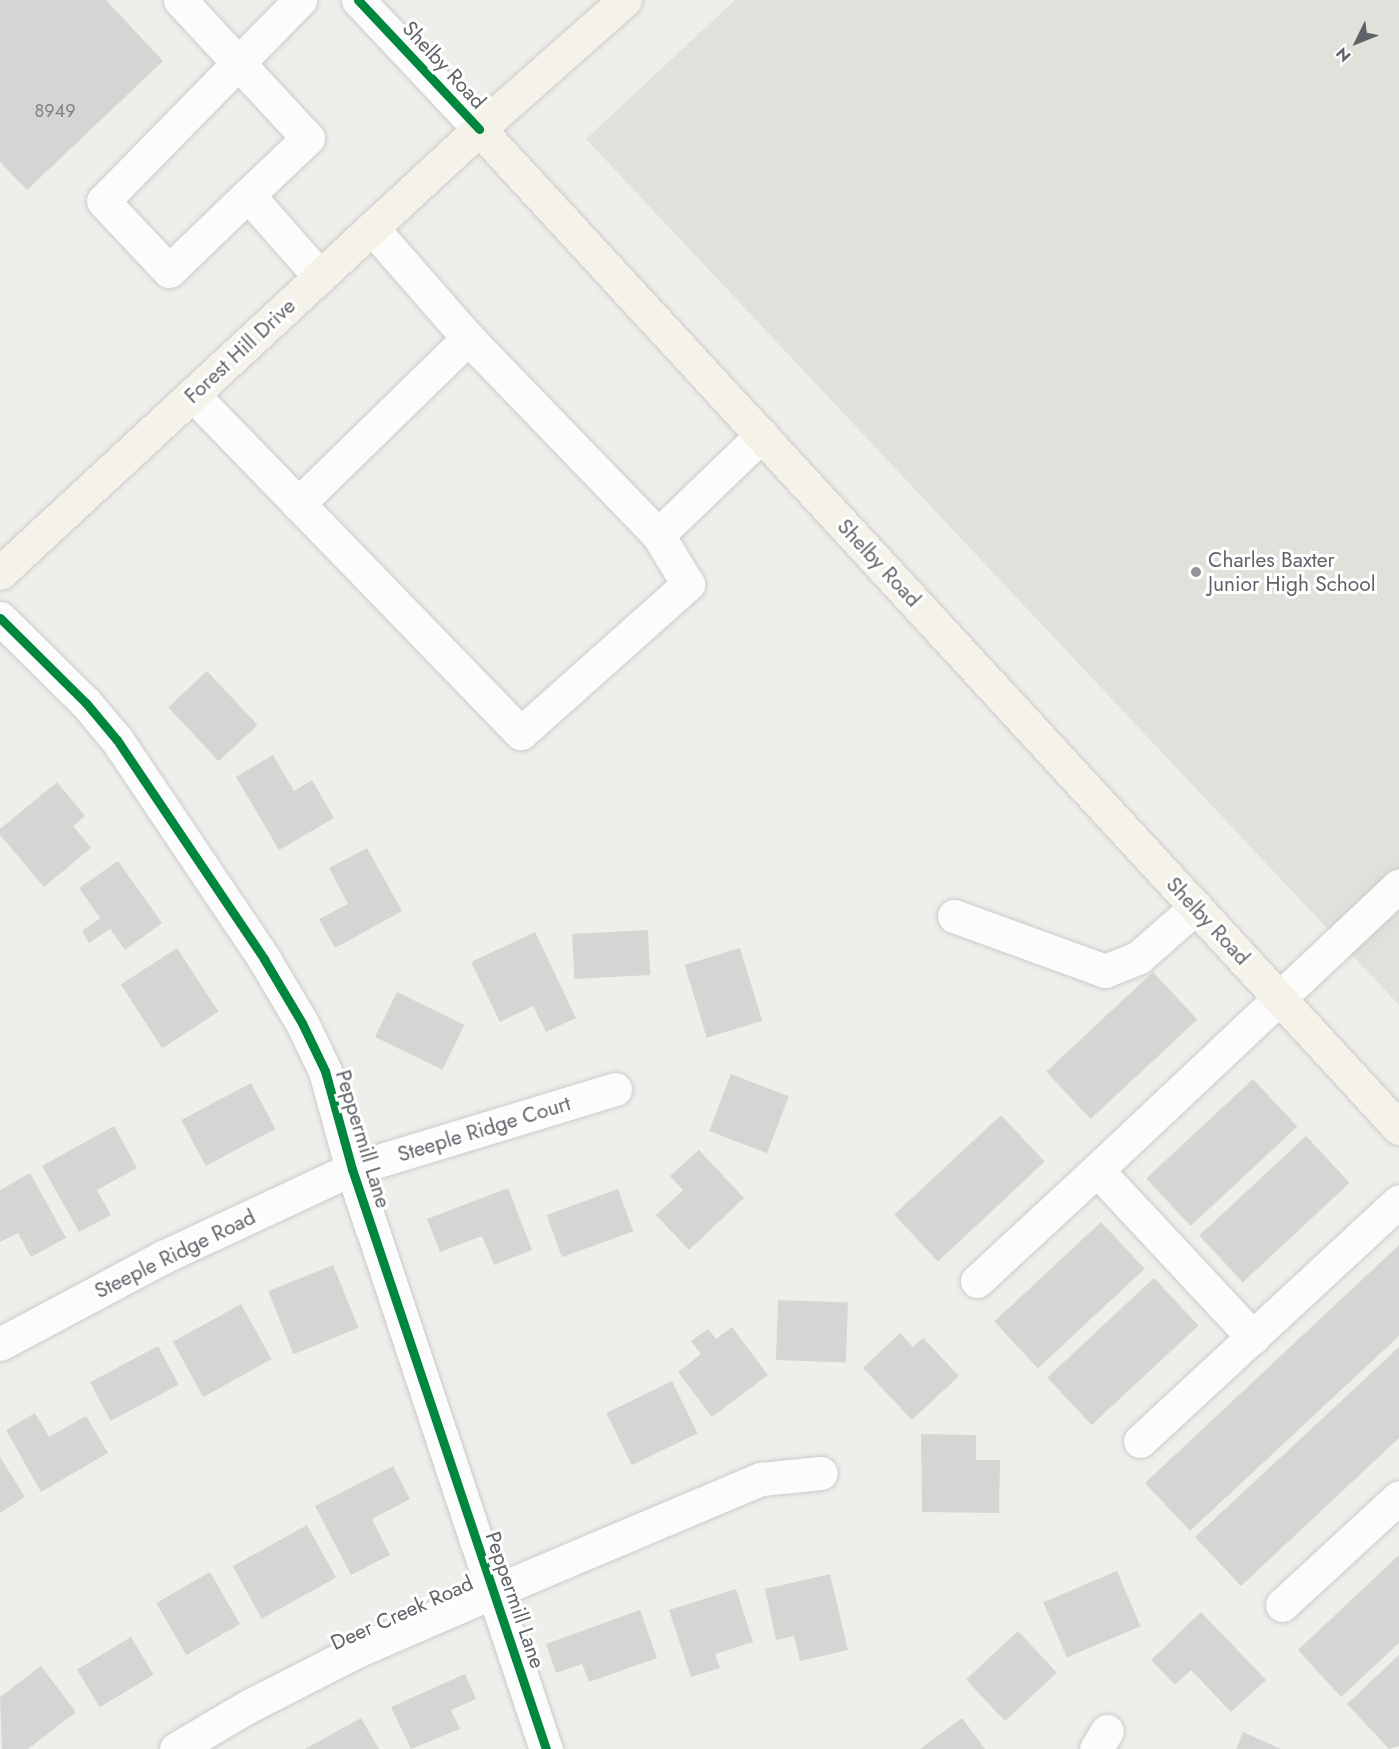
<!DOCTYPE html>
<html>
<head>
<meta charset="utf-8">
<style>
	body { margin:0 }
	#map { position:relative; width:1399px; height:1749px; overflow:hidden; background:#efeeea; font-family:Jost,sans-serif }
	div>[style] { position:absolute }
	.education>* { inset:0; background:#e2e0da }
	.building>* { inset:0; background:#d6d5d3; transform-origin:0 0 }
	.roads { filter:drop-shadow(0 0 2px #cbcccc) drop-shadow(0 0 2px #cbcccc) }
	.minor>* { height:33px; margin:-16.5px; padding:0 16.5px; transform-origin:16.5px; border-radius:16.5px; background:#fdfcfc }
	.major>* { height:33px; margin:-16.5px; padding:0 16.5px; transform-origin:16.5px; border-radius:16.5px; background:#f4f2e9 }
	.cycleway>* { height:9px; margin:-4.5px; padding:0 4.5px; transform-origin:4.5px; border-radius:4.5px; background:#00873e }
	.dots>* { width:16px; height:16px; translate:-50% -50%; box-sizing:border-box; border:3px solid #fff; border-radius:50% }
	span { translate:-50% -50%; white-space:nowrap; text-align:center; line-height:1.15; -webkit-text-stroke:6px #fff; paint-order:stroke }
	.number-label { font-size:18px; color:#7e8184 }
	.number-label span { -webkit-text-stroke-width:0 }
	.street-label { font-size:21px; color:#5f6368 }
	.poi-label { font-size:21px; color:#5f6368 }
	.left { translate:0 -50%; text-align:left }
	.north { position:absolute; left:1327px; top:12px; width:60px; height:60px; -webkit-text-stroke:4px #fff; paint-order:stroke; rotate:227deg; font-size:16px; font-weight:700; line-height:24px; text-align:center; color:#5f6368 }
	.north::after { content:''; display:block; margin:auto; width:21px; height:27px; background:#5f6368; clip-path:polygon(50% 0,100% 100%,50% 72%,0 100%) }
</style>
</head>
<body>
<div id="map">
	<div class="education">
		<div style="clip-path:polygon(735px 0,1399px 0,1399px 1005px,586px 139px)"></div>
	</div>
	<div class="building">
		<div style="clip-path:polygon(0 0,106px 0,163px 61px,27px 190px,0 162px)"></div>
		<div style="left:207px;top:671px;width:74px;height:53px;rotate:47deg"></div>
		<div style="clip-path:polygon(273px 755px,294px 791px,312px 780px,334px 818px,279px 850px,236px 777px)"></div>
		<div style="clip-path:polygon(57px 782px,85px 816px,73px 826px,91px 848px,44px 887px,0 835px,0 829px)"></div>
		<div style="clip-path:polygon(367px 848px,402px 911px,335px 948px,319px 919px,348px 904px,329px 868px)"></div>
		<div style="clip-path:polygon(118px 861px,162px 923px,125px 950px,110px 929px,89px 943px,82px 931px,100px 918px,79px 888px)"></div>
		<div style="left:648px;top:930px;width:45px;height:76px;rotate:87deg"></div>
		<div style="clip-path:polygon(535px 932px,576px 1018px,546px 1032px,533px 1006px,500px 1022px,471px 962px)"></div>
		<div style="left:177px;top:948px;width:76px;height:67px;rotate:57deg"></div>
		<div style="left:740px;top:948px;width:76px;height:58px;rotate:73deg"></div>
		<div style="left:1153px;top:972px;width:65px;height:146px;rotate:47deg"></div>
		<div style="left:397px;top:992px;width:75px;height:50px;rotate:26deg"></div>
		<div style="left:731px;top:1074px;width:62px;height:61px;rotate:21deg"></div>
		<div style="left:1253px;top:1079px;width:65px;height:146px;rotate:47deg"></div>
		<div style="left:251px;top:1083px;width:52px;height:79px;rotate:62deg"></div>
		<div style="left:1001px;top:1115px;width:64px;height:146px;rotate:47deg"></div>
		<div style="clip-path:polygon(114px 1126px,137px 1168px,97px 1190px,111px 1215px,79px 1232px,42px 1166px)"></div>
		<div style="left:1306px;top:1136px;width:64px;height:146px;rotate:47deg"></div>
		<div style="clip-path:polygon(699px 1150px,744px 1198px,689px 1250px,656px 1215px,683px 1190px,670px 1176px)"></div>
		<div style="clip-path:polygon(30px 1173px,66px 1238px,31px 1257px,18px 1233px,0 1242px,0 1190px)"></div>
		<div style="clip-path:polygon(508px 1188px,532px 1250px,494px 1265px,482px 1236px,440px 1252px,427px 1219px)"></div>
		<div style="left:618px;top:1189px;width:45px;height:76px;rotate:70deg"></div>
		<div style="left:1101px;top:1222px;width:64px;height:146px;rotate:47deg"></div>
		<div style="clip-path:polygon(1399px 1245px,1399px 1336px,1190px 1531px,1145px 1483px)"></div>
		<div style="left:333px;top:1265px;width:68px;height:70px;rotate:68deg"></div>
		<div style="left:1154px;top:1278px;width:65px;height:146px;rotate:47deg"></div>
		<div style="left:778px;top:1300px;width:70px;height:60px;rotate:2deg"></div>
		<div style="left:241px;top:1304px;width:63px;height:78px;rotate:61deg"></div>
		<div style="clip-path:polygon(732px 1327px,768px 1375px,712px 1417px,678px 1372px,701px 1354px,691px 1341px,708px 1329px,716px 1339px)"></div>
		<div style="clip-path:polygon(900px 1333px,913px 1347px,923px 1338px,959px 1376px,912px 1420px,863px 1368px)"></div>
		<div style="left:158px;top:1346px;width:44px;height:77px;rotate:62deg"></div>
		<div style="clip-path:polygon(1399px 1347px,1399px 1438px,1241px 1586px,1195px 1537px)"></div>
		<div style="left:672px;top:1381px;width:58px;height:73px;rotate:64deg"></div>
		<div style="clip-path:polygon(35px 1413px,49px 1437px,86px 1416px,108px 1453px,41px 1492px,6px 1430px)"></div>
		<div style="clip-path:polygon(921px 1434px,976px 1435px,976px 1460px,1000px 1460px,999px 1513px,922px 1512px)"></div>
		<div style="clip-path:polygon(0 1457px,25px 1497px,0 1513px)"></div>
		<div style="clip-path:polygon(393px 1466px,410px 1499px,372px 1519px,390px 1555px,351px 1575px,315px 1506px)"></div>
		<div style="left:307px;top:1525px;width:60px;height:85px;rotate:61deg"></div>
		<div style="clip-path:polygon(1399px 1555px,1399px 1643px,1341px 1697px,1298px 1650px)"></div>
		<div style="left:1117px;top:1571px;width:60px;height:80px;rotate:67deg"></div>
		<div style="left:210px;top:1572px;width:60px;height:62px;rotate:60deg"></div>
		<div style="clip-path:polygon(830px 1574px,848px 1650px,800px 1661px,794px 1636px,776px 1640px,765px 1589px)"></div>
		<div style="clip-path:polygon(736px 1589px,753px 1642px,715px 1654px,720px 1668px,691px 1677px,669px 1610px)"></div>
		<div style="clip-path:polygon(640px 1610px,657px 1658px,589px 1682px,582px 1664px,556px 1673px,546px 1644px)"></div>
		<div style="clip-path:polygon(1201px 1612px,1266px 1680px,1231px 1712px,1191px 1670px,1175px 1685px,1151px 1660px)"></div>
		<div style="left:1018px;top:1631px;width:57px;height:71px;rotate:47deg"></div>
		<div style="left:131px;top:1637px;width:44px;height:63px;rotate:59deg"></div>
		<div style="clip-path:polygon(1399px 1655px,1399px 1746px,1389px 1749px,1347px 1704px)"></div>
		<div style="clip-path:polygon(41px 1666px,76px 1712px,28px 1749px,2px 1749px,0 1697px)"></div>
		<div style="clip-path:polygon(465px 1674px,476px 1699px,451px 1710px,460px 1729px,411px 1749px,391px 1707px)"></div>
		<div style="clip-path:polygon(361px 1718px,379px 1749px,305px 1749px)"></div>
		<div style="clip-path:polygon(962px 1718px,985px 1749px,920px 1749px)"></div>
		<div style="clip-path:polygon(1243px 1732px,1281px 1749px,1236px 1749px)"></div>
	</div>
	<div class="roads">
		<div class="minor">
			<div style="left:180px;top:0;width:188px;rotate:47.2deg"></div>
			<div style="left:308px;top:138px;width:83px;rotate:136.5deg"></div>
			<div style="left:300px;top:0;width:281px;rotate:134.4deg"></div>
			<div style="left:103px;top:201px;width:96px;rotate:46.7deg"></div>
			<div style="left:169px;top:271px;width:110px;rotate:-43.9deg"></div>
			<div style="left:248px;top:195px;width:109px;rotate:48.7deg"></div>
			<div style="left:358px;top:0;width:177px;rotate:46.8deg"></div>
			<div style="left:468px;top:338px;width:274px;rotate:46deg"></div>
			<div style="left:193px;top:395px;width:471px;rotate:45.9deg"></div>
			<div style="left:521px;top:733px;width:224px;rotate:-41.7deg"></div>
			<div style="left:688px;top:584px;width:57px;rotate:-121.5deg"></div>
			<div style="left:658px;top:535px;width:144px;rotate:-43.9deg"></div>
			<div style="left:298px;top:504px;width:238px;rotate:-44.3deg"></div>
			<div style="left:468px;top:338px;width:146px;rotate:-131.1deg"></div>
			<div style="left:0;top:618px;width:121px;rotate:44.7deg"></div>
			<div style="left:86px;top:703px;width:48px;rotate:50deg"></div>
			<div style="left:117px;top:740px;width:264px;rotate:56.1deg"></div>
			<div style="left:264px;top:959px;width:74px;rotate:59.3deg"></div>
			<div style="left:302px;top:1023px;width:53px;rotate:64.4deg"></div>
			<div style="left:325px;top:1071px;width:102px;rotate:74.6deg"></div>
			<div style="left:352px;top:1169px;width:612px;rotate:71.51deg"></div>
			<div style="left:954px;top:916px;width:161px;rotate:20deg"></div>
			<div style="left:1105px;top:971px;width:37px;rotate:-22deg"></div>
			<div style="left:1139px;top:957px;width:76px;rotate:-41.3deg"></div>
			<div style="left:1097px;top:1170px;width:415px;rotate:-43.3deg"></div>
			<div style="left:977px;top:1281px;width:163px;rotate:-42.8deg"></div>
			<div style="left:1097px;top:1170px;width:229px;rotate:47deg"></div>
			<div style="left:0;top:1344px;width:185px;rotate:-28.1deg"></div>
			<div style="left:163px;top:1257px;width:208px;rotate:-25deg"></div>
			<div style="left:352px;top:1169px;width:275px;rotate:-16.9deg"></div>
			<div style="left:1140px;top:1441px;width:353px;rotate:-42.8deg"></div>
			<div style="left:1282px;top:1605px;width:159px;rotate:-42.7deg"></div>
			<div style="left:176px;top:1749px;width:82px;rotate:-30.6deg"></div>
			<div style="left:247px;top:1707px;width:126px;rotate:-27deg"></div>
			<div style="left:359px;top:1650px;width:146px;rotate:-23.4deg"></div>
			<div style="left:493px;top:1592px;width:291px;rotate:-22.9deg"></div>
			<div style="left:761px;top:1479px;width:60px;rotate:-5.7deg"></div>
			<div style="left:1096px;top:1749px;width:21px;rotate:-59deg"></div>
		</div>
		<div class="major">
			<div style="left:479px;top:129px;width:1358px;rotate:47.36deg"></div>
			<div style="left:0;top:573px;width:653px;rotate:-42.83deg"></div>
			<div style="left:479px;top:129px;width:195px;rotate:-41.5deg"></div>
		</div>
	</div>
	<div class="cycleway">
		<div style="left:358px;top:0;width:177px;rotate:46.8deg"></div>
		<div style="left:0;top:618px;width:121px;rotate:44.7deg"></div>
		<div style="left:86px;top:703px;width:48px;rotate:50deg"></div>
		<div style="left:117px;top:740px;width:264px;rotate:56.1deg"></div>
		<div style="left:264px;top:959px;width:74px;rotate:59.3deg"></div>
		<div style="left:302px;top:1023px;width:53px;rotate:64.4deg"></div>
		<div style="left:325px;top:1071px;width:102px;rotate:74.6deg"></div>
		<div style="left:352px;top:1169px;width:612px;rotate:71.51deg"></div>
	</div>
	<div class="dots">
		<div style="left:1196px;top:572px;background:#919496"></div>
	</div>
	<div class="number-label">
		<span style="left:55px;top:111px">8949</span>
	</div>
	<div class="street-label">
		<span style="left:444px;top:65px;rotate:47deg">Shelby Road</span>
		<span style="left:240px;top:351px;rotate:-43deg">Forest Hill Drive</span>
		<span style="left:879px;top:563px;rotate:47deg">Shelby Road</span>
		<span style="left:1208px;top:921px;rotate:47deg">Shelby Road</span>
		<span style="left:484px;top:1129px;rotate:-17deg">Steeple Ridge Court</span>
		<span style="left:363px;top:1139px;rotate:73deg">Peppermill Lane</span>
		<span style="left:175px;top:1254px;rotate:-26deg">Steeple Ridge Road</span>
		<span style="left:515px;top:1600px;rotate:71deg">Peppermill Lane</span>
		<span style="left:402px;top:1613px;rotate:-24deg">Deer Creek Road</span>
	</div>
	<div class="poi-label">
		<span class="left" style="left:1208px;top:572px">Charles Baxter<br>Junior High School</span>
	</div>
	<div class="north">N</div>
</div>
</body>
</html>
